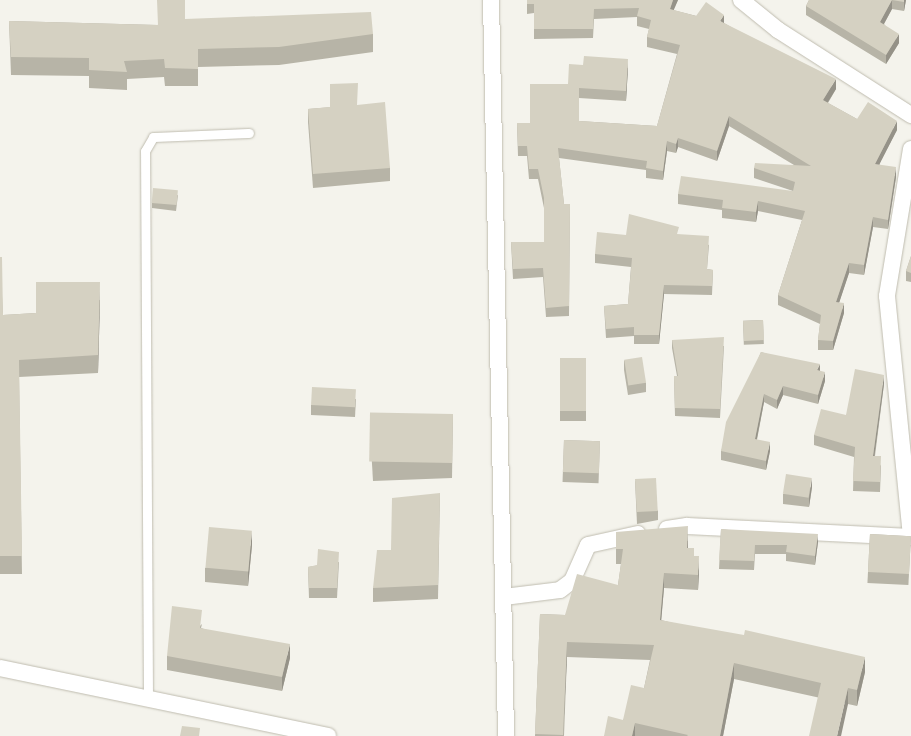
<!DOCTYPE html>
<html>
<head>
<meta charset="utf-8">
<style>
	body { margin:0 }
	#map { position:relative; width:911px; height:736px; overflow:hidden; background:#f4f3ec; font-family:Raleway,sans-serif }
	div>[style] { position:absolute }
	.roads { filter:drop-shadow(0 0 1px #bfbcaf) drop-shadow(0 0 1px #bfbcaf) }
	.service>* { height:9px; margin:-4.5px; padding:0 4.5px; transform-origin:4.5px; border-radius:4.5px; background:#fff }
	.minor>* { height:16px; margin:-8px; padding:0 8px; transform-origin:8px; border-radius:8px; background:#fff }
	.wall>* { inset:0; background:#b7b4a7; transform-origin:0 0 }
	.shaded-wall>* { inset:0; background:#959288 }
	.building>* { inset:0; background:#d5d1c2; transform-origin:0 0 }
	span { translate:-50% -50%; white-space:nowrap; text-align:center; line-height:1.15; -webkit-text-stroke:5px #fff; paint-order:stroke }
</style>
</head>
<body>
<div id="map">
	<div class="roads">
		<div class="service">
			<div style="left:148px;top:698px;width:547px;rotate:-90.31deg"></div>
			<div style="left:145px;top:151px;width:16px;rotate:-60deg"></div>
			<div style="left:153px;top:137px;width:96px;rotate:-2.4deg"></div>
		</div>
		<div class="minor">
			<div style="left:491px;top:0;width:736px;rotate:88.83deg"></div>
			<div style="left:741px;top:0;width:48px;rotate:39deg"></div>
			<div style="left:778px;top:30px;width:158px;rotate:32.6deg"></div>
			<div style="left:911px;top:149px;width:149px;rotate:99.3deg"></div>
			<div style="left:887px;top:296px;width:241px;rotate:84.3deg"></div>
			<div style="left:667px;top:529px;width:20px;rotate:-9deg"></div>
			<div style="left:687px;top:526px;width:224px;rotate:2.8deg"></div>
			<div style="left:504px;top:597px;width:56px;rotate:-7.1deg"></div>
			<div style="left:560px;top:590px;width:15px;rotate:-37deg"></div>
			<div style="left:572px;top:581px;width:39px;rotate:-66deg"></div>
			<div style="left:588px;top:545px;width:51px;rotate:-12.4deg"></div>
			<div style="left:0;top:668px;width:335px;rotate:11.7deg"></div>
		</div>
	</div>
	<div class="wall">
		<div style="clip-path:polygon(527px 0,678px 0,673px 10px,724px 23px,836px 89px,828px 103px,857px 119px,897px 130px,879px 164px,896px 177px,888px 229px,873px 227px,864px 275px,849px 273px,839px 303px,844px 313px,833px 350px,818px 350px,818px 340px,820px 324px,778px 305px,778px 295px,802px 220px,758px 211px,756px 222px,722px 218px,722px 210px,678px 204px,678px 194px,793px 191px,754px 178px,754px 168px,794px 165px,729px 126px,717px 161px,678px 147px,676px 153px,667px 151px,663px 180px,646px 178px,646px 170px,559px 158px,564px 204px,570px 204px,569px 316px,546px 317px,543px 277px,513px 279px,511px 242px,544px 242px,544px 208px,538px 179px,529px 179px,527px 156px,518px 156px,517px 123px,530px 123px,568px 84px,628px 68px,626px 101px,579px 98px,579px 121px,657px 126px,677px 54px,647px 47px,647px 37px,649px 29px,637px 26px,637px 17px,594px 19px,593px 38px,534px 39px,534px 13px,527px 14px)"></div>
		<div style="clip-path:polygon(809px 0,906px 0,904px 11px,892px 9px,884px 24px,899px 43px,886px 64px,806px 15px,806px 6px)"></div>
		<div style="clip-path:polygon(185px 19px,373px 34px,373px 52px,279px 65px,198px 67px,198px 86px,165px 86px,164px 77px,127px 79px,127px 90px,89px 88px,89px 76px,11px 75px,9px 21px,157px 25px)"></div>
		<div style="clip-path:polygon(357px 105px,390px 168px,390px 181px,313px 188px,308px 122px,308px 109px)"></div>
		<div style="clip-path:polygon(178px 195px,176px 211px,152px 208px,152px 203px)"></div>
		<div style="clip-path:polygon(626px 235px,679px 235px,709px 245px,707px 269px,713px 270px,712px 295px,664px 294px,659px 344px,634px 344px,634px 336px,606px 338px,604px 306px,628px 304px,631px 267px,595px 263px,595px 254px)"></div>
		<div style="clip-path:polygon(911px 256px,911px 282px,906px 281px,906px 271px)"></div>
		<div style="clip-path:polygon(0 257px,3px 315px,36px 313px,100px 300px,98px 373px,19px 377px,22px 574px,0 574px)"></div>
		<div style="left:763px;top:320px;width:24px;height:20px;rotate:88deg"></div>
		<div style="clip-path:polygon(672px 340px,724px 346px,720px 418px,675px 416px,674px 376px,677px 376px,672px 348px)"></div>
		<div style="clip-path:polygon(761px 352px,820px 371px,825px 381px,818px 404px,783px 395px,777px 409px,764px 402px,757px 440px,770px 451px,766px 470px,721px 460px,721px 451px)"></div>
		<div style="left:560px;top:358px;width:26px;height:63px"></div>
		<div style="clip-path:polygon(624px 360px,646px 383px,646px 392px,628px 395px,624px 370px)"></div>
		<div style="clip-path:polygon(884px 384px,875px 456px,881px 466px,880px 492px,853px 491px,854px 457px,814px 445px,814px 435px,846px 415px)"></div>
		<div style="clip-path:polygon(356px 399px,355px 417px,311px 415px,311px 405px)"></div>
		<div style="clip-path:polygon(453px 414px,452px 478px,373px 481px,370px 430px,370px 416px)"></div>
		<div style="left:564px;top:440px;width:36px;height:42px;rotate:2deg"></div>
		<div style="clip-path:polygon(635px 480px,658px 511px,658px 520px,637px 524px)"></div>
		<div style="clip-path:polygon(812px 487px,809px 507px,783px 504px,783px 494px)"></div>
		<div style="clip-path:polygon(440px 493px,438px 599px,373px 602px,373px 588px,391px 550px)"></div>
		<div style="clip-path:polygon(721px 529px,818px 542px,815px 565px,786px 561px,786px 554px,755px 554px,754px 570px,719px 569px)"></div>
		<div style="clip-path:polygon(616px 532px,688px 541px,688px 548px,694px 556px,699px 571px,698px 590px,664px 588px,661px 620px,865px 672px,857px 706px,734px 679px,723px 736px,604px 736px,623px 720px,644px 688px,650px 660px,567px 657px,564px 736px,535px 736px,540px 614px,565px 615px,618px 585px,621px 564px,616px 564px)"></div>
		<div style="left:870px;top:534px;width:41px;height:49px;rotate:3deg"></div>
		<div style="clip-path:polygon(252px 545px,248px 586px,205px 582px,205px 568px)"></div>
		<div style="clip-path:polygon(339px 562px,337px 598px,309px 598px,308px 567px)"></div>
		<div style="clip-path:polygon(202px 624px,201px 628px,290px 658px,282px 691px,167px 670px,167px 656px)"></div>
	</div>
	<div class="shaded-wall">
		<div style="clip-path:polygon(673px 0,678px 0,670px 19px,670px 9px)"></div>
		<div style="clip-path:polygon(892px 0,892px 9px,880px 31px,880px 22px)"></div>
		<div style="clip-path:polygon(904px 0,906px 0,904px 11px)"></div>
		<div style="clip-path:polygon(724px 15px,724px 24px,720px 21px)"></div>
		<div style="clip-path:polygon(899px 34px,899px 43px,886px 64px,886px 55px)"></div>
		<div style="clip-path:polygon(628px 59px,628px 68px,626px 101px,626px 91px)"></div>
		<div style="clip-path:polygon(836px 79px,836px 89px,823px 110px,823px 100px)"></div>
		<div style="clip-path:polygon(729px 116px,729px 126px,717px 161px,717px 151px)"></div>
		<div style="clip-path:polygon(897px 121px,897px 130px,875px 173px,875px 164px)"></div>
		<div style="clip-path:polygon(678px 138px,678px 147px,676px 153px,676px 144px)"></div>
		<div style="clip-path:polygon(667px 141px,667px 151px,663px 180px,663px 171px)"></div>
		<div style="clip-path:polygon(896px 167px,896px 177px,888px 229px,888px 220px)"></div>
		<div style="clip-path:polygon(758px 201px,758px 211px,756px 222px,756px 212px)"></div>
		<div style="clip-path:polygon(873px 217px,873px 227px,864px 275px,864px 265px)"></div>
		<div style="clip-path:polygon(849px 263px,849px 273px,836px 312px,836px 302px)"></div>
		<div style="clip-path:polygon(100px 282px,100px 300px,98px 373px,98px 355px)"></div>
		<div style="clip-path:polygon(664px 285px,664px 294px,659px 344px,659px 335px)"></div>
		<div style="clip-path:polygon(844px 303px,844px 313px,833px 350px,833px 341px)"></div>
		<div style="clip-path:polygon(820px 364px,820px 372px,817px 370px)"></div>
		<div style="clip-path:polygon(825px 372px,825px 381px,818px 404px,818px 395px)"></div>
		<div style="clip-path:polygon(884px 375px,884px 384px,873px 466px,873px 456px)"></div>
		<div style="clip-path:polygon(783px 386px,783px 395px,777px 409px,777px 400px)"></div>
		<div style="clip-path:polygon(764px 394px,764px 402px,755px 448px,755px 439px)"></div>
		<div style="clip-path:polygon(770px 442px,770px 451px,766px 470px,766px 461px)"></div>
		<div style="clip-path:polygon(812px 478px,812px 487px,809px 507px,809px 498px)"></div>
		<div style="clip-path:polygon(688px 526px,688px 541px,687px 563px,687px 548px)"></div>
		<div style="clip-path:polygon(252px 531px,252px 545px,248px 586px,248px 572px)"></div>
		<div style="clip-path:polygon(818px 534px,818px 542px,815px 565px,815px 556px)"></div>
		<div style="clip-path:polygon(699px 556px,699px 571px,698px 590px,698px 575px)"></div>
		<div style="clip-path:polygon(664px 573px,664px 588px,660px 635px,660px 620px)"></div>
		<div style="clip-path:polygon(567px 642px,567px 657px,563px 736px)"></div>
		<div style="clip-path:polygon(290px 644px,290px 658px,282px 691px,282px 677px)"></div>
		<div style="clip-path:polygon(865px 657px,865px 672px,857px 706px,857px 690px)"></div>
		<div style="clip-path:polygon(734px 663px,734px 679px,723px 736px,720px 736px)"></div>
		<div style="clip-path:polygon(848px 688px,848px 704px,841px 736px,837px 736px)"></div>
		<div style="clip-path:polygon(635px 723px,635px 736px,632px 736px)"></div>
	</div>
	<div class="building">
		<div style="clip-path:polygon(157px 0,185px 0,185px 19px,371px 12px,373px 34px,279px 47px,198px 49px,198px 69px,165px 68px,164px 59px,124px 61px,127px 72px,89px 70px,89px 58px,11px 57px,9px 21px,158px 25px)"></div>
		<div style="clip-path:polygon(527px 0,673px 0,670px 9px,696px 16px,706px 2px,724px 15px,720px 21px,836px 79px,823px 100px,857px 119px,868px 102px,897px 121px,875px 164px,896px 167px,888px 220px,873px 217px,864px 265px,849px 263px,836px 302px,844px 303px,833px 341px,818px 340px,821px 315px,778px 295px,805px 211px,758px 201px,756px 212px,722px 208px,723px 200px,678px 194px,681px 176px,793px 191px,795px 182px,754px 168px,755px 163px,811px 166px,729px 116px,717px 151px,678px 138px,676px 144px,667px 141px,663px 171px,646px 168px,647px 161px,558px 148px,564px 204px,570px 204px,569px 306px,546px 308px,543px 268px,513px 269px,511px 242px,544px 242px,544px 198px,538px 169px,529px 169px,527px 146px,518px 146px,517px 123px,530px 123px,530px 84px,568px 84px,569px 64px,583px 65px,584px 56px,628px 59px,626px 91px,579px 88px,579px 121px,657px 126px,680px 45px,647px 37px,651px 20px,637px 16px,639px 8px,594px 9px,593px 29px,534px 29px,534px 4px,527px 4px)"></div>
		<div style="clip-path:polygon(809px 0,892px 0,880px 22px,899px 34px,886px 55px,806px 6px)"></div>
		<div style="clip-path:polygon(892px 0,904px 0,904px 2px)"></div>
		<div style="clip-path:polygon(358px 83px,357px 105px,385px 102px,390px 168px,313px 174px,308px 109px,330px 107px,330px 84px)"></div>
		<div style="left:153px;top:188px;width:25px;height:15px;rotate:5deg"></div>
		<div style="clip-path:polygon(629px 214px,679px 227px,677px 234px,709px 236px,707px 269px,713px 270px,712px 286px,664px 285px,659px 335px,634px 335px,634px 327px,606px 329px,604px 306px,628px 304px,632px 258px,595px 254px,597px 232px,626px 235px)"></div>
		<div style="clip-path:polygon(911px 256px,911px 273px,906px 271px)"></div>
		<div style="clip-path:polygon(0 257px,2px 257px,3px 315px,36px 313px,36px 282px,100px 282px,98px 355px,19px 360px,22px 556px,0 556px)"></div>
		<div style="left:763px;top:320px;width:20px;height:20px;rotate:87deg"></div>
		<div style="clip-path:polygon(724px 337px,720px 409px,675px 408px,674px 376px,678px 376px,672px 340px)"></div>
		<div style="clip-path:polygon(761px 352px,820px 364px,817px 370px,825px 372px,818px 395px,783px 386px,777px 400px,764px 394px,755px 439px,770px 442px,766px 461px,721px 451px,726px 422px)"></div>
		<div style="left:642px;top:357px;width:26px;height:18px;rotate:81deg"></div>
		<div style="left:560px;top:358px;width:26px;height:53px"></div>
		<div style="clip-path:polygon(855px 369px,884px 375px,873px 456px,881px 456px,880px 482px,853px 481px,855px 447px,814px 435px,821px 409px,846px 415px)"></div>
		<div style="left:312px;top:387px;width:44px;height:18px;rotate:3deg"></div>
		<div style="left:453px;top:414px;width:49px;height:83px;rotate:91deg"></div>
		<div style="left:564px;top:440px;width:36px;height:32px;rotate:2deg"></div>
		<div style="left:786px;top:474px;width:26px;height:20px;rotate:9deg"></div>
		<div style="left:656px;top:478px;width:33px;height:21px;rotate:87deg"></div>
		<div style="clip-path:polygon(440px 493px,438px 585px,373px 588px,377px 550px,391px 550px,392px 498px)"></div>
		<div style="clip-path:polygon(688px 526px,687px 548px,694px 548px,694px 556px,699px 556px,698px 575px,664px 573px,660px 620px,744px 635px,745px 630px,865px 657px,857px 690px,848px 688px,837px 736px,809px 736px,821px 683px,734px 663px,720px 736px,687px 736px,688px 735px,635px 723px,632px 736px,604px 736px,608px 716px,623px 720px,631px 685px,644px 688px,654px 645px,567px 642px,563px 735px,535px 734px,540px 614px,565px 615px,577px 574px,618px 585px,623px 549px,616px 549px,616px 532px)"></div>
		<div style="left:209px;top:527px;width:43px;height:41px;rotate:5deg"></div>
		<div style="clip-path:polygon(721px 529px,818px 534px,815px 556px,786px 552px,787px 545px,755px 545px,754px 561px,719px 560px)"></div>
		<div style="left:870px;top:534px;width:41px;height:38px;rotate:3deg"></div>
		<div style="clip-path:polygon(318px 549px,339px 552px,337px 588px,309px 588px,308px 567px,317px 565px)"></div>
		<div style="clip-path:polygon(172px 606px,202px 610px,200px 628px,290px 644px,282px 677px,167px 656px)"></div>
		<div style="clip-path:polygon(182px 726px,200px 728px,199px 736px,180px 736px)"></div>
	</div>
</div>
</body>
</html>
